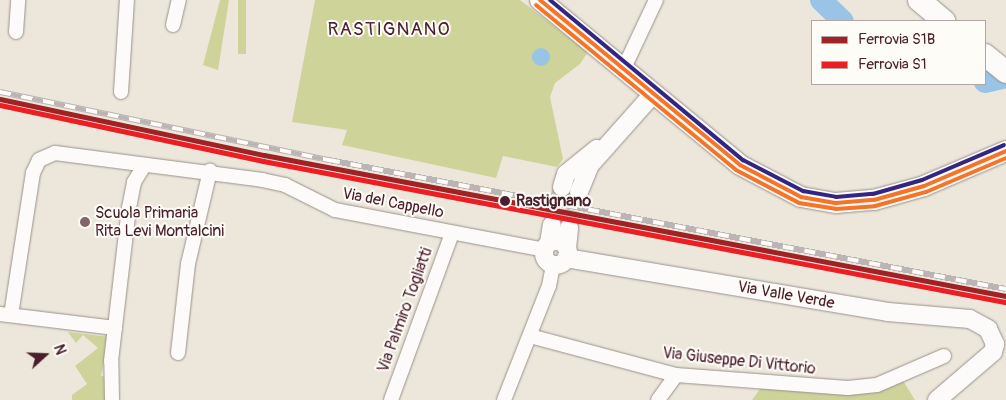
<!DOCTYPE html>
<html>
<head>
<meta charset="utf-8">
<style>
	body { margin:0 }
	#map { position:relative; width:1006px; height:400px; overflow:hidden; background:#ede7db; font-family:Pangolin,sans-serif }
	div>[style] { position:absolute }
	.green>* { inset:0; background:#ced39a; transform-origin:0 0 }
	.water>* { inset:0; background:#9ac4e6 }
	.round { border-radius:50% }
	.river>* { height:22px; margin:-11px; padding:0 11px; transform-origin:11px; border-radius:11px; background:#9ac4e6 }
	.tertiary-tunnel>* { height:18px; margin-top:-9px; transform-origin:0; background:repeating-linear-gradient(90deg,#ccbfb8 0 18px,transparent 0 27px) }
	.roads { filter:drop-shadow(0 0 1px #9a918c) drop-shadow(0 0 1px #9a918c) }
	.minor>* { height:14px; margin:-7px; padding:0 7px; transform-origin:7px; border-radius:7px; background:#fcfbfa }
	.tertiary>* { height:18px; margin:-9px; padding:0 9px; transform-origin:9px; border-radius:9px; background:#fcfbfa }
	.tertiary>.ring { margin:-9px; padding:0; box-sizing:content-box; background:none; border:18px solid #fcfbfa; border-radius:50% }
	.secondary>* { height:20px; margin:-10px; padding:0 10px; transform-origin:10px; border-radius:10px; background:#fcfbfa }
	.primary>* { height:22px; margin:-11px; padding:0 11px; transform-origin:11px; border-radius:11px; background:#fcfbfa }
	.rail>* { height:5.5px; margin-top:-2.75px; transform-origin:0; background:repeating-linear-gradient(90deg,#fdfcf7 0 11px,#bab4b4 0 22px); box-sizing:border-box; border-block:1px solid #bab4b4 }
	.bus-1>* { height:4px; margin:-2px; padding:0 2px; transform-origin:2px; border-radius:2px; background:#f67427 }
	.bus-2>* { height:4px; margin:-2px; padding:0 2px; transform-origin:2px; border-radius:2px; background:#f67427 }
	.bus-3>* { height:4px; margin:-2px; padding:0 2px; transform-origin:2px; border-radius:2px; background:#312783 }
	.rail-1>* { height:5px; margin:-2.5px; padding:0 2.5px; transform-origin:2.5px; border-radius:2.5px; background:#a02225 }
	.rail-2>* { height:5px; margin:-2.5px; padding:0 2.5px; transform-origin:2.5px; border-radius:2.5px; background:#ed1d24 }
	.dots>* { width:14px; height:14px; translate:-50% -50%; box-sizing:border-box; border:2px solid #fdfcf7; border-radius:50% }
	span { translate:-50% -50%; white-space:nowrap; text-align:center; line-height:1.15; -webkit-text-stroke:4px #fdfcf7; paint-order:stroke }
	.stop-label { font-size:16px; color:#4a1f2b; font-weight:700 }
	.left { translate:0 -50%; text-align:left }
	.street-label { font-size:16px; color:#4a1f2b }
	.poi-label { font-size:16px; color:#4a1f2b }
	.quarter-label { font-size:19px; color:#4a1f2b; letter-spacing:1px }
	.legend { position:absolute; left:811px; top:20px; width:175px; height:65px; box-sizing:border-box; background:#fdfcf7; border:1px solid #b5a4a5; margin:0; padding:6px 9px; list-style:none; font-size:15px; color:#4a1f2b }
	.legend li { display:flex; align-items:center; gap:10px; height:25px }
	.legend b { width:25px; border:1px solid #b5a4a5 }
	.north { position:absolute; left:20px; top:330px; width:50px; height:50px; -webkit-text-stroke:4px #fdfcf7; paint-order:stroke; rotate:70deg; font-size:14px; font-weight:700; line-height:20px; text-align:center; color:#4a1f2b }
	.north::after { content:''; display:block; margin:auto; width:18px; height:22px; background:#4a1f2b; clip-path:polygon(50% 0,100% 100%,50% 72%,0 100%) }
</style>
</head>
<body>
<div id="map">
	<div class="green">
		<div style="clip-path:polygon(220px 0,229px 0,218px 70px,203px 65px)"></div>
		<div style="left:238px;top:0;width:8px;height:54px"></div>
		<div style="clip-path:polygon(315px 0,520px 0,588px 52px,580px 64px,555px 83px,550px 97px,563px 159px,557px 167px,503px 156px,496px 178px,342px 145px,347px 130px,292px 122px)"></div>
		<div style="clip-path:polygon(68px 332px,109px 337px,101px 376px,106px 377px,105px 400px,72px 400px,72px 395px,87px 384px,75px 366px,98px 348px,83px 335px,76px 343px)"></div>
		<div style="clip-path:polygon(902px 379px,915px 400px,752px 400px,763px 385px)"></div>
	</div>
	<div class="water">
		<div class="round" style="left:532px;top:48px;width:18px;height:18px"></div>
	</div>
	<div class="river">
		<div style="left:821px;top:0;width:30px;rotate:44deg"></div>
		<div style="left:985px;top:82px;width:22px;rotate:-13deg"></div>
	</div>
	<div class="tertiary-tunnel">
		<div style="left:552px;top:225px;width:39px;rotate:-75deg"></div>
		<div style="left:569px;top:228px;width:37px;rotate:-74deg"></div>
	</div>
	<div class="roads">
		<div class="minor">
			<div style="left:173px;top:25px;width:26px;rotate:-77deg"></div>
			<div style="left:16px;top:32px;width:32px;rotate:-86deg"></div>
			<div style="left:624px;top:68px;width:75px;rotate:-64.8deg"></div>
			<div style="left:121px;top:92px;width:92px;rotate:-86.3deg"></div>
			<div style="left:0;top:314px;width:116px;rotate:6.9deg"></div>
			<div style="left:11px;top:315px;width:144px;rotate:-81.2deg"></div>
			<div style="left:33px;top:173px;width:14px;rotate:-65deg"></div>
			<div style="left:39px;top:160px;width:17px;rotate:-24deg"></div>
			<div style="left:55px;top:153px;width:209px;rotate:7.4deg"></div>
			<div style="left:262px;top:180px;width:24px;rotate:12deg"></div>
			<div style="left:285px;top:185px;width:56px;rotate:26.6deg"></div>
			<div style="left:335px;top:210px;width:213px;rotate:10.8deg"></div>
			<div style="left:530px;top:336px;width:151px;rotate:15deg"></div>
			<div style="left:676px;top:375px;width:172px;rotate:4.3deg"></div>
			<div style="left:848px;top:388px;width:29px;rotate:-6deg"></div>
			<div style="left:877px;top:385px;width:73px;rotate:-23.4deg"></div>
			<div style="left:178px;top:353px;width:90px;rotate:-83.6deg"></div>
			<div style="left:188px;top:264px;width:96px;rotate:-76.7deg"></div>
			<div style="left:112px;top:400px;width:39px;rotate:-91deg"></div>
			<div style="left:111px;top:361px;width:154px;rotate:-83.3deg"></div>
			<div style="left:129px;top:208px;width:26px;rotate:-79deg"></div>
			<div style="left:134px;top:182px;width:19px;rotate:-58deg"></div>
			<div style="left:391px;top:400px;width:178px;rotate:-69.9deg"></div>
			<div style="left:504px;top:400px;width:123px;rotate:-68.5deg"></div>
			<div style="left:549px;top:286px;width:21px;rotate:-79deg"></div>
			<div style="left:658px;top:400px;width:31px;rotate:-54deg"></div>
		</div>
		<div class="tertiary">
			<div style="left:562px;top:187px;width:14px;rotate:-73deg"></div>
			<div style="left:566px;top:174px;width:40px;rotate:-39deg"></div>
			<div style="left:579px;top:192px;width:29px;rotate:-68deg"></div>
			<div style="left:590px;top:165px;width:96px;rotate:-48.4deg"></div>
			<div class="ring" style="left:544px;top:241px;width:6px;height:6px"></div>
			<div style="left:549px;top:243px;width:18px;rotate:-81deg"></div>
			<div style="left:567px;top:248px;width:20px;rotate:-84deg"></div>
			<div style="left:566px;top:258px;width:326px;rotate:9.5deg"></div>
			<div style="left:888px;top:312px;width:82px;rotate:4.9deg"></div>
			<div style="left:970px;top:319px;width:21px;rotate:29deg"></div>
			<div style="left:988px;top:329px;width:17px;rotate:65deg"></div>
			<div style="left:995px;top:344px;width:8px;rotate:104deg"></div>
			<div style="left:993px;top:352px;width:74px;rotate:139.4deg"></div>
		</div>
		<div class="secondary">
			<div style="left:540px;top:0;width:259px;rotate:39.5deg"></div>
			<div style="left:740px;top:165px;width:69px;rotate:27.7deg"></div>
			<div style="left:801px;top:197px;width:36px;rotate:10deg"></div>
			<div style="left:836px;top:203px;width:38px;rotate:-5deg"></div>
			<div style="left:874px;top:200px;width:52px;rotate:-15.6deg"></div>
			<div style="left:924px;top:186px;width:89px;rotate:-23.1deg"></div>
		</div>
		<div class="primary">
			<div style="left:919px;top:0;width:33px;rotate:40deg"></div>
			<div style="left:985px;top:55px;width:27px;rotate:39deg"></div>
		</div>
	</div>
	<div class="rail">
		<div style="left:0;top:92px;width:336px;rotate:11.7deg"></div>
		<div style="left:329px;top:160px;width:689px;rotate:10.79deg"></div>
	</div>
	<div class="bus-1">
		<div style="left:540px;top:0;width:259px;rotate:39.5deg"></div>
		<div style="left:740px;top:165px;width:69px;rotate:27.7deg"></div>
		<div style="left:801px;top:197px;width:36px;rotate:10deg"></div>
		<div style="left:836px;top:203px;width:38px;rotate:-5deg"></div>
		<div style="left:874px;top:200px;width:52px;rotate:-15.6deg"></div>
		<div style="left:924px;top:186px;width:89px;rotate:-23.1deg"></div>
	</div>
	<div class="bus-2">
		<div style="left:536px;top:5px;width:259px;rotate:39.5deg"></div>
		<div style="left:736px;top:170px;width:71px;rotate:27.6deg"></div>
		<div style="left:799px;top:203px;width:37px;rotate:9deg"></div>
		<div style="left:836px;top:209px;width:39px;rotate:-4deg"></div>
		<div style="left:875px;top:206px;width:53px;rotate:-15.4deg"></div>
		<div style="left:926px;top:192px;width:87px;rotate:-23deg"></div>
	</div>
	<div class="bus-3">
		<div style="left:550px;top:0;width:251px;rotate:39.7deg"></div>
		<div style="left:743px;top:160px;width:68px;rotate:27.3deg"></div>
		<div style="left:803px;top:191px;width:34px;rotate:10deg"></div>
		<div style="left:836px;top:197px;width:37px;rotate:-5deg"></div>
		<div style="left:873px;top:194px;width:51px;rotate:-15.9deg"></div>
		<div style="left:922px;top:180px;width:89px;rotate:-23.1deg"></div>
	</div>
	<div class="rail-1">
		<div style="left:0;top:99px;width:270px;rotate:12deg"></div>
		<div style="left:264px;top:155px;width:755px;rotate:10.76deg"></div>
	</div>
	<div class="rail-2">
		<div style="left:0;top:105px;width:269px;rotate:12deg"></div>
		<div style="left:263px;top:161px;width:755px;rotate:10.76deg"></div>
	</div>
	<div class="dots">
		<div style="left:505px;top:201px;background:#4a1f2b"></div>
		<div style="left:85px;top:222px;background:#836569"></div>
	</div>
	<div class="stop-label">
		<span class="left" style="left:516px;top:201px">Rastignano</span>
	</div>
	<div class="street-label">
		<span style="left:393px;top:203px;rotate:11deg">Via del Cappello</span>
		<span style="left:786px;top:295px;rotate:10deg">Via Valle Verde</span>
		<span style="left:405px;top:310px;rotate:-70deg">Via Palmiro Togliatti</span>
		<span style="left:739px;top:361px;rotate:6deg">Via Giuseppe Di Vittorio</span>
	</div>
	<div class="poi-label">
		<span class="left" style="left:95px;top:222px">Scuola Primaria<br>Rita Levi Montalcini</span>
	</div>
	<div class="quarter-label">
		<span style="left:389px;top:30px">RASTIGNANO</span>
	</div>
	<ul class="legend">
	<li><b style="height:6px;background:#a02225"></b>Ferrovia S1B</li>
	<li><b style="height:6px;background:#ed1d24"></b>Ferrovia S1</li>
	</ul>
	<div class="north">N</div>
</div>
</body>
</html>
